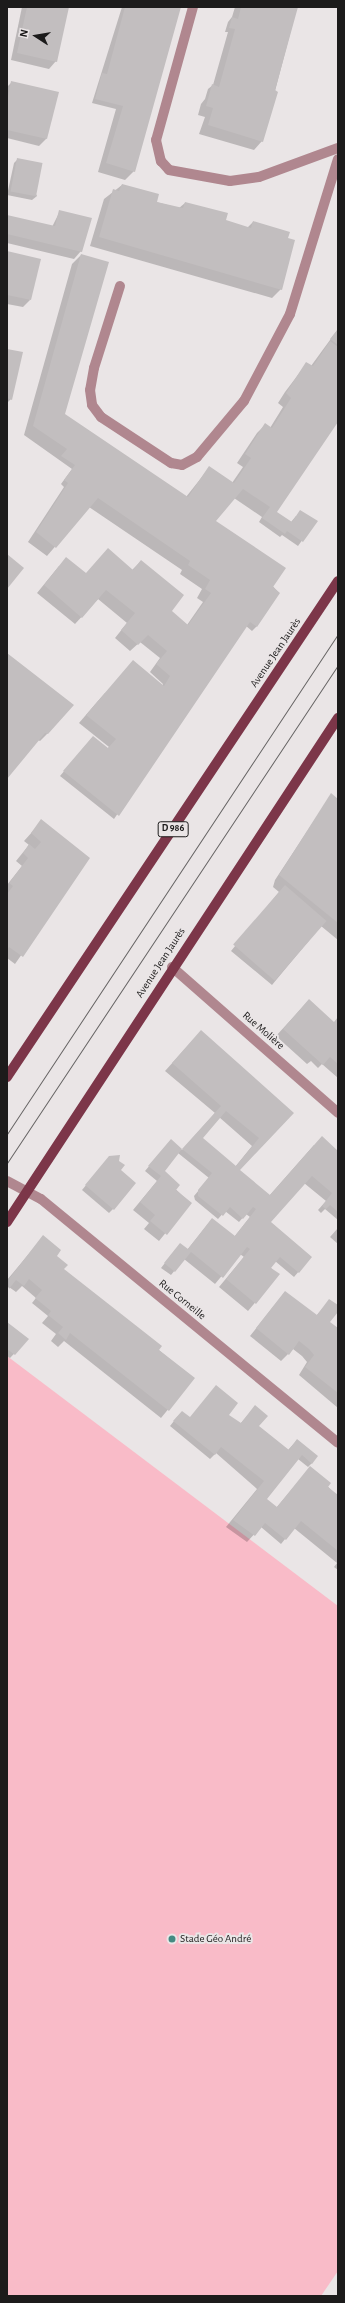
<!DOCTYPE html>
<html>
<head>
<meta charset="utf-8">
<style>
	body { margin:0 }
	#map { position:relative; width:345px; height:2303px; overflow:hidden; background:#eae5e6; font-family:"Alegreya Sans",sans-serif }
	div>[style] { position:absolute }
	.green>* { inset:0; background:#f9bbc8 }
	.shadow>* { inset:0; background:#0003 }
	.building>* { inset:0; background:#c2bebf; transform-origin:0 0 }
	.minor>* { height:10px; margin:-5px; padding:0 5px; transform-origin:5px; border-radius:5px; background:#b0878f }
	.major>* { height:10px; margin:-5px; padding:0 5px; transform-origin:5px; border-radius:5px; background:#7c3649 }
	.tram>* { height:1px; margin:-0.5px; padding:0 0.5px; transform-origin:0.5px; border-radius:0.5px; background:#666464 }
	.dots>* { width:11px; height:11px; translate:-50% -50%; box-sizing:border-box; border:2px solid #eae5e6; border-radius:50% }
	span { translate:-50% -50%; white-space:nowrap; text-align:center; line-height:1.15; -webkit-text-stroke:4px #eae5e6; paint-order:stroke }
	.shield-label span { padding:1px 3px; background:#eae5e6; border:1px solid; border-radius:3px; -webkit-text-stroke-width:0 }
	.shield-label { font-size:10px; color:#1c1b1b; font-weight:700 }
	.street-label { font-size:11px; color:#1c1b1b }
	.poi-label { font-size:11px; color:#1c1b1b }
	.left { translate:0 -50%; text-align:left }
	.frame { position:absolute; inset:0; border:8px solid #1c1b1b; pointer-events:none }
	.north { position:absolute; left:16px; top:16px; width:40px; height:40px; -webkit-text-stroke:3px #eae5e6; paint-order:stroke; rotate:282deg; font-size:11px; font-weight:700; line-height:16px; text-align:center; color:#1c1b1b }
	.north::after { content:''; display:block; margin:auto; width:14px; height:18px; background:#1c1b1b; clip-path:polygon(50% 0,100% 100%,50% 72%,0 100%) }
</style>
</head>
<body>
<div id="map">
	<div class="green">
		<div style="clip-path:polygon(7px 1356px,338px 1606px,338px 2271px,321px 2296px,7px 2296px)"></div>
	</div>
	<div class="shadow">
		<div style="clip-path:polygon(22px 7px,68px 7px,56px 61px,49px 69px,11px 60px)"></div>
		<div style="clip-path:polygon(122px 7px,180px 7px,134px 171px,125px 180px,98px 172px,116px 109px,92px 103px)"></div>
		<div style="clip-path:polygon(235px 7px,297px 7px,262px 141px,254px 150px,199px 134px,205px 117px,198px 115px,201px 104px,205px 99px,208px 89px,213px 85px,228px 32px,225px 32px,228px 22px,232px 17px)"></div>
		<div style="clip-path:polygon(12px 82px,57px 93px,46px 139px,39px 146px,7px 138px,7px 87px)"></div>
		<div style="clip-path:polygon(18px 159px,37px 196px,32px 200px,7px 195px,14px 163px)"></div>
		<div style="clip-path:polygon(122px 185px,156px 202px,179px 208px,185px 203px,224px 221px,247px 228px,253px 222px,281px 289px,272px 298px,90px 246px,104px 199px)"></div>
		<div style="clip-path:polygon(60px 211px,81px 251px,74px 259px,7px 243px,7px 216px,52px 227px)"></div>
		<div style="clip-path:polygon(7px 252px,30px 300px,23px 307px,7px 304px)"></div>
		<div style="clip-path:polygon(81px 255px,63px 415px,186px 497px,209px 468px,232px 483px,243px 467px,237px 463px,257px 433px,265px 425px,270px 428px,283px 407px,278px 403px,285px 392px,307px 363px,311px 366px,338px 329px,338px 420px,275px 512px,291px 522px,296px 516px,316px 521px,298px 546px,282px 535px,280px 537px,259px 522px,262px 517px,234px 498px,215px 521px,279px 593px,256px 627px,252px 631px,246px 626px,114px 819px,60px 776px,93px 737px,107px 749px,109px 747px,79px 723px,97px 702px,105px 693px,162px 686px,163px 684px,150px 672px,160px 658px,140px 642px,130px 651px,115px 638px,127px 623px,98px 599px,75px 624px,37px 593px,59px 566px,86px 574px,132px 570px,141px 561px,170px 611px,187px 625px,203px 602px,197px 598px,202px 589px,180px 574px,182px 570px,89px 507px,47px 556px,28px 542px,64px 487px,61px 484px,72px 469px,24px 435px,72px 264px)"></div>
		<div style="clip-path:polygon(7px 350px,11px 399px,7px 403px)"></div>
		<div style="clip-path:polygon(7px 654px,72px 705px,47px 734px,40px 741px,38px 740px,7px 777px)"></div>
		<div style="clip-path:polygon(331px 795px,338px 801px,338px 940px,321px 926px,272px 985px,231px 951px,279px 892px,273px 887px,275px 880px)"></div>
		<div style="clip-path:polygon(42px 821px,89px 858px,15px 964px,7px 958px,7px 885px,22px 866px,16px 861px,29px 845px,24px 841px)"></div>
		<div style="clip-path:polygon(309px 1000px,334px 1023px,338px 1018px,338px 1078px,322px 1064px,318px 1068px,311px 1061px,307px 1064px,276px 1036px)"></div>
		<div style="clip-path:polygon(evenodd,194px 1039px,293px 1113px,239px 1170px,269px 1196px,314px 1145px,338px 1152px,338px 1220px,325px 1209px,321px 1213px,318px 1210px,326px 1201px,304px 1183px,270px 1222px,311px 1257px,294px 1277px,275px 1261px,270px 1267px,278px 1275px,248px 1311px,219px 1287px,244px 1257px,240px 1254px,215px 1284px,184px 1259px,171px 1275px,161px 1268px,176px 1249px,187px 1250px,212px 1219px,234px 1237px,250px 1217px,246px 1214px,239px 1222px,225px 1211px,218px 1219px,195px 1200px,194px 1196px,209px 1178px,178px 1153px,161px 1175px,190px 1203px,159px 1241px,144px 1229px,149px 1223px,133px 1210px,157px 1181px,145px 1171px,171px 1140px,182px 1150px,215px 1113px,165px 1071px,194px 1039px,219px 1117px,252px 1146px,235px 1167px,201px 1138px,219px 1117px)"></div>
		<div style="clip-path:polygon(107px 1160px,119px 1170px,113px 1209px,109px 1213px,82px 1190px)"></div>
		<div style="clip-path:polygon(338px 1228px,338px 1244px,330px 1237px)"></div>
		<div style="clip-path:polygon(43px 1237px,63px 1269px,193px 1379px,161px 1418px,64px 1341px,58px 1347px,51px 1341px,56px 1334px,42px 1323px,48px 1316px,32px 1303px,36px 1298px,22px 1286px,16px 1292px,9px 1287px,7px 1289px,7px 1280px)"></div>
		<div style="clip-path:polygon(285px 1292px,316px 1316px,330px 1300px,338px 1307px,329px 1322px,338px 1330px,338px 1408px,299px 1375px,307px 1362px,302px 1356px,293px 1349px,281px 1361px,250px 1336px)"></div>
		<div style="clip-path:polygon(7px 1323px,28px 1339px,10px 1358px,7px 1356px)"></div>
		<div style="clip-path:polygon(255px 1407px,258px 1426px,288px 1450px,297px 1440px,312px 1463px,308px 1467px,298px 1459px,266px 1499px,276px 1508px,310px 1468px,338px 1497px,338px 1570px,334px 1567px,337px 1563px,294px 1528px,281px 1544px,261px 1527px,247px 1542px,226px 1527px,257px 1489px,216px 1453px,210px 1459px,170px 1426px,178px 1416px,189px 1418px,228px 1415px,240px 1424px)"></div>
	</div>
	<div class="building">
		<div style="clip-path:polygon(27px 7px,69px 7px,57px 62px,17px 53px)"></div>
		<div style="clip-path:polygon(125px 7px,181px 7px,135px 172px,106px 163px,123px 106px,95px 99px,102px 73px,107px 74px)"></div>
		<div style="clip-path:polygon(241px 7px,298px 7px,275px 90px,278px 92px,263px 142px,208px 125px,213px 108px,206px 106px,212px 84px,219px 87px,235px 29px,229px 28px,232px 17px,238px 19px)"></div>
		<div style="clip-path:polygon(11px 81px,59px 92px,47px 139px,7px 130px,7px 102px)"></div>
		<div style="left:17px;top:158px;width:26px;height:34px;rotate:11deg"></div>
		<div style="clip-path:polygon(122px 184px,159px 194px,157px 202px,183px 208px,185px 202px,228px 213px,226px 220px,251px 228px,253px 221px,290px 232px,288px 238px,295px 240px,282px 290px,99px 237px,113px 189px,119px 191px)"></div>
		<div style="clip-path:polygon(59px 210px,92px 218px,82px 252px,7px 234px,7px 215px,55px 226px)"></div>
		<div style="clip-path:polygon(7px 251px,41px 259px,31px 300px,7px 295px)"></div>
		<div style="clip-path:polygon(81px 254px,109px 262px,65px 414px,188px 497px,209px 466px,234px 483px,251px 458px,245px 454px,265px 423px,272px 428px,291px 398px,286px 393px,306px 362px,313px 366px,330px 341px,338px 347px,338px 422px,277px 512px,292px 522px,300px 510px,318px 521px,303px 542px,287px 531px,285px 534px,262px 518px,270px 507px,243px 489px,216px 521px,286px 568px,273px 587px,280px 593px,257px 627px,250px 622px,119px 816px,63px 771px,93px 736px,108px 748px,116px 739px,86px 715px,133px 660px,164px 686px,170px 676px,156px 664px,167px 651px,148px 635px,138px 645px,121px 630px,135px 613px,106px 590px,82px 618px,44px 585px,66px 557px,86px 573px,108px 548px,133px 570px,141px 560px,184px 595px,172px 611px,188px 625px,211px 593px,205px 589px,210px 580px,188px 565px,190px 561px,98px 498px,56px 548px,36px 532px,68px 483px,64px 480px,75px 465px,61px 456px,67px 449px,33px 426px)"></div>
		<div style="clip-path:polygon(338px 329px,338px 345px,330px 339px)"></div>
		<div style="clip-path:polygon(7px 349px,23px 352px,12px 400px,7px 398px)"></div>
		<div style="clip-path:polygon(7px 554px,24px 568px,7px 589px)"></div>
		<div style="clip-path:polygon(7px 653px,74px 705px,48px 734px,45px 733px,7px 779px)"></div>
		<div style="clip-path:polygon(331px 793px,338px 799px,338px 923px,279px 875px)"></div>
		<div style="clip-path:polygon(41px 819px,90px 858px,23px 957px,9px 947px,7px 951px,7px 894px,13px 886px,9px 883px,28px 858px,23px 853px,29px 844px,35px 849px,41px 842px,31px 833px)"></div>
		<div style="left:285px;top:885px;width:55px;height:79px;rotate:41deg"></div>
		<div style="clip-path:polygon(309px 999px,334px 1022px,338px 1017px,338px 1064px,330px 1057px,323px 1065px,283px 1029px)"></div>
		<div style="clip-path:polygon(evenodd,201px 1030px,294px 1113px,240px 1170px,270px 1195px,322px 1136px,338px 1151px,338px 1212px,330px 1205px,326px 1209px,322px 1206px,332px 1193px,312px 1176px,271px 1222px,312px 1257px,299px 1273px,280px 1257px,271px 1268px,280px 1274px,256px 1304px,226px 1279px,250px 1249px,247px 1247px,223px 1278px,191px 1252px,175px 1272px,164px 1263px,180px 1243px,188px 1249px,212px 1218px,235px 1236px,256px 1209px,253px 1207px,243px 1219px,230px 1207px,223px 1216px,198px 1196px,198px 1190px,212px 1173px,182px 1149px,221px 1106px,172px 1063px,201px 1030px,226px 1111px,259px 1138px,236px 1166px,203px 1138px,226px 1111px)"></div>
		<div style="clip-path:polygon(171px 1139px,182px 1149px,165px 1171px,180px 1185px,176px 1190px,192px 1203px,167px 1235px,150px 1221px,155px 1215px,140px 1202px,161px 1176px,148px 1166px)"></div>
		<div style="clip-path:polygon(120px 1155px,119px 1161px,125px 1165px,121px 1170px,136px 1183px,114px 1210px,85px 1185px,109px 1156px)"></div>
		<div style="clip-path:polygon(43px 1235px,61px 1250px,57px 1256px,68px 1265px,64px 1269px,162px 1346px,159px 1350px,195px 1378px,169px 1411px,70px 1333px,66px 1340px,58px 1333px,63px 1327px,48px 1315px,51px 1311px,35px 1298px,42px 1290px,29px 1279px,24px 1286px,16px 1280px,9px 1289px,9px 1279px)"></div>
		<div style="clip-path:polygon(285px 1291px,317px 1315px,329px 1299px,338px 1305px,338px 1312px,330px 1322px,338px 1328px,338px 1393px,305px 1367px,314px 1355px,309px 1349px,299px 1341px,289px 1355px,256px 1328px)"></div>
		<div style="clip-path:polygon(7px 1322px,29px 1339px,15px 1355px,7px 1349px)"></div>
		<div style="clip-path:polygon(216px 1385px,238px 1403px,229px 1415px,241px 1423px,255px 1405px,268px 1416px,259px 1426px,289px 1450px,297px 1439px,318px 1456px,312px 1464px,302px 1455px,267px 1499px,277px 1507px,310px 1466px,331px 1483px,328px 1487px,338px 1495px,338px 1551px,301px 1521px,286px 1540px,265px 1523px,255px 1536px,233px 1520px,264px 1481px,221px 1447px,215px 1455px,173px 1421px,182px 1411px,190px 1417px)"></div>
	</div>
	<div class="minor">
		<div style="left:193px;top:7px;width:138px;rotate:105.5deg"></div>
		<div style="left:156px;top:140px;width:22px;rotate:77deg"></div>
		<div style="left:161px;top:161px;width:12px;rotate:48deg"></div>
		<div style="left:169px;top:170px;width:62px;rotate:10.2deg"></div>
		<div style="left:230px;top:181px;width:29px;rotate:-8deg"></div>
		<div style="left:259px;top:177px;width:84px;rotate:-20.2deg"></div>
		<div style="left:120px;top:286px;width:86px;rotate:107.6deg"></div>
		<div style="left:94px;top:368px;width:22px;rotate:100deg"></div>
		<div style="left:90px;top:390px;width:15px;rotate:82deg"></div>
		<div style="left:92px;top:405px;width:15px;rotate:53deg"></div>
		<div style="left:101px;top:417px;width:84px;rotate:33.3deg"></div>
		<div style="left:171px;top:463px;width:11px;rotate:10deg"></div>
		<div style="left:182px;top:465px;width:17px;rotate:-28deg"></div>
		<div style="left:197px;top:457px;width:73px;rotate:-50deg"></div>
		<div style="left:244px;top:401px;width:98px;rotate:-62.1deg"></div>
		<div style="left:290px;top:314px;width:162px;rotate:-72.8deg"></div>
		<div style="left:172px;top:967px;width:221px;rotate:41.3deg"></div>
		<div style="left:7px;top:1181px;width:38px;rotate:28deg"></div>
		<div style="left:41px;top:1199px;width:384px;rotate:39.4deg"></div>
	</div>
	<div class="major">
		<div style="left:7px;top:1077px;width:596px;rotate:-56.28deg"></div>
		<div style="left:7px;top:1222px;width:603px;rotate:-56.71deg"></div>
	</div>
	<div class="tram">
		<div style="left:7px;top:1134px;width:600px;rotate:-56.5deg"></div>
		<div style="left:7px;top:1163px;width:598px;rotate:-56.39deg"></div>
	</div>
	<div class="dots">
		<div style="left:172px;top:1939px;background:#448a82"></div>
	</div>
	<div class="shield-label">
		<span style="left:173px;top:829px">D 986</span>
	</div>
	<div class="street-label">
		<span style="left:276px;top:653px;rotate:-56deg">Avenue Jean Jaurès</span>
		<span style="left:161px;top:963px;rotate:-57deg">Avenue Jean Jaurès</span>
		<span style="left:263px;top:1031px;rotate:41deg">Rue Molière</span>
		<span style="left:182px;top:1300px;rotate:39deg">Rue Corneille</span>
	</div>
	<div class="poi-label">
		<span class="left" style="left:180px;top:1939px">Stade Géo André</span>
	</div>
	<div class="frame"></div>
	<div class="north">N</div>
</div>
</body>
</html>
